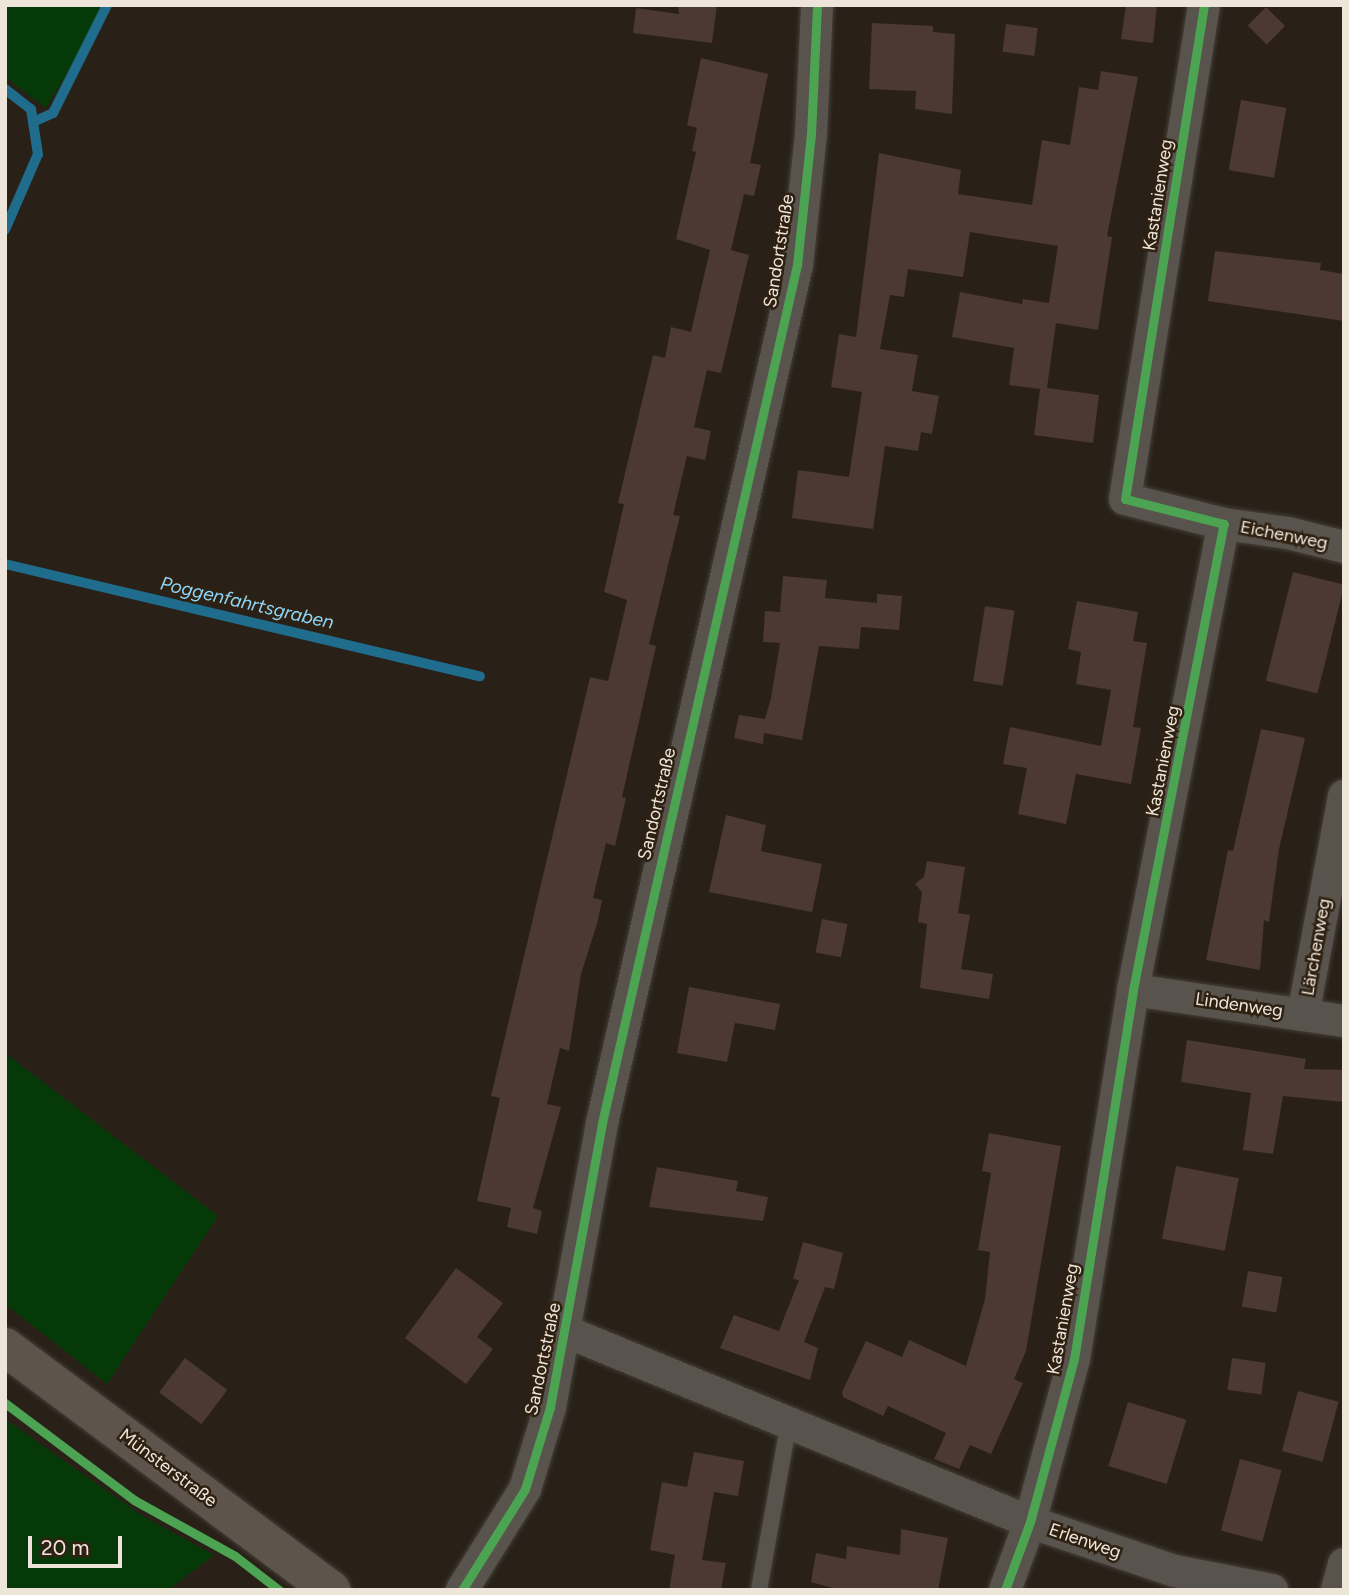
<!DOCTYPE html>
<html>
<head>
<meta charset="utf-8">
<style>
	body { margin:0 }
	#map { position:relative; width:1349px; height:1595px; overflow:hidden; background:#292118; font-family:Figtree,sans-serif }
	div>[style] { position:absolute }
	.green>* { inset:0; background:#063908 }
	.stream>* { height:10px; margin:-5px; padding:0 5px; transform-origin:5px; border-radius:5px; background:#1f6c8c }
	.building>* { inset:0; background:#4c3931; transform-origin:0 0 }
	.roads { filter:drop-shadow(0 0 2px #453e38) drop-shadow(0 0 2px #453e38) }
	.service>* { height:16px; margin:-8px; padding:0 8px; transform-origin:8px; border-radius:8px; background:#58534c }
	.minor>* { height:32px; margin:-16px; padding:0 16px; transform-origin:16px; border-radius:16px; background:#58534c }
	.primary>* { height:38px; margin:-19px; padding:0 19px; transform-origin:19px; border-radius:19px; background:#5d554c }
	.cycleway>* { height:9px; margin:-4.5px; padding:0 4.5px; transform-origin:4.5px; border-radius:4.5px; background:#4ca352 }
	span { translate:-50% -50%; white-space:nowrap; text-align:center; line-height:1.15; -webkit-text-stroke:5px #2f2112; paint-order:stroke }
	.street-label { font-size:18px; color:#ede4da }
	.water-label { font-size:19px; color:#8dd6fb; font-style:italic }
	.frame { position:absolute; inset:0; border:7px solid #ede4da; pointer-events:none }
	.scale { position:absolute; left:28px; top:1536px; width:94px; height:32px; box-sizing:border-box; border:4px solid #ede4da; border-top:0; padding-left:9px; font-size:21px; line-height:24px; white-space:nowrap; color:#ede4da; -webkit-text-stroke:5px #2f2112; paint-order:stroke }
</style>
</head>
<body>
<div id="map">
	<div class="green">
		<div style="clip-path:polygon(5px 5px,108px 5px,46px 108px,5px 77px)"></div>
		<div style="clip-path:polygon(5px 1053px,218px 1216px,107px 1384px,5px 1304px)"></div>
		<div style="clip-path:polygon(5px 1419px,141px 1515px,214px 1555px,168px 1590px,5px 1590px)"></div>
	</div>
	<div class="stream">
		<div style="left:5px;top:89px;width:33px;rotate:38deg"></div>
		<div style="left:31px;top:109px;width:46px;rotate:81.2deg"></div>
		<div style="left:38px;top:154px;width:83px;rotate:113.5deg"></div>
		<div style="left:33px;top:122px;width:22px;rotate:-24deg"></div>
		<div style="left:53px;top:113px;width:121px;rotate:-63.4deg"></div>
		<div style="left:5px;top:564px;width:488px;rotate:13.3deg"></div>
	</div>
	<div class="building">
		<div style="clip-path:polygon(678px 5px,717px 5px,712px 43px,633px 33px,636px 8px,679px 14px)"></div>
		<div style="clip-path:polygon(1126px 5px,1157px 5px,1153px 43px,1121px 39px)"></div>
		<div style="left:1266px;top:7px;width:27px;height:26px;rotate:45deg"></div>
		<div style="clip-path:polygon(872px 23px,933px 26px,933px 32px,955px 34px,952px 114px,915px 109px,916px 91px,869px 89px)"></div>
		<div style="left:1006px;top:24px;width:32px;height:28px;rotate:7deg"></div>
		<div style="clip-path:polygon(701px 58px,768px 74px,750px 163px,761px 165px,754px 196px,744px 194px,731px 250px,749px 255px,721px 373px,707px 370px,694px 427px,711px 431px,705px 460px,687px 456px,673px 515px,680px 516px,649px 644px,656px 646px,622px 797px,626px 798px,615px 846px,606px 843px,593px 898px,602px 900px,597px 924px,581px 974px,569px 1051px,560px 1048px,547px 1104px,561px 1107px,533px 1208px,542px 1211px,537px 1234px,507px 1227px,511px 1208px,477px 1201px,500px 1098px,491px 1096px,590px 677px,608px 681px,627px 600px,604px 592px,624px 504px,618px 503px,653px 355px,665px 358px,671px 327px,691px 332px,710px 250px,676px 239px,696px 152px,692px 151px,697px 128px,687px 125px)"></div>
		<div style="clip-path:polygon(1101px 71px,1138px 77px,1107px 236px,1112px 237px,1098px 330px,1056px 323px,1047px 388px,1099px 395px,1093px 443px,1034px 435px,1040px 389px,1009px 385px,1014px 348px,952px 337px,960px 292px,1022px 304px,1023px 299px,1049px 303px,1058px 246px,970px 232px,963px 277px,908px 269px,904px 297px,890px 295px,880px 349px,918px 355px,912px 391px,939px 396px,932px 434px,921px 432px,918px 451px,885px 446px,873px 529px,792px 518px,798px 470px,849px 477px,862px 392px,831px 387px,839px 334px,856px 337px,879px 153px,961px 170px,958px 194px,1032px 205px,1042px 140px,1070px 145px,1079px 87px,1098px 90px)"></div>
		<div style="left:1241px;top:100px;width:46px;height:71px;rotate:10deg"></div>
		<div style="clip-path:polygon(1215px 251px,1321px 263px,1320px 270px,1344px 274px,1344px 321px,1208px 301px)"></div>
		<div style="left:1293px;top:572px;width:53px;height:112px;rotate:14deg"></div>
		<div style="clip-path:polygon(783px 576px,827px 580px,825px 598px,877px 603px,877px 594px,902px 596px,899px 630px,861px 627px,859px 649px,819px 646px,802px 740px,764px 733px,763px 744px,734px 738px,739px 715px,765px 719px,771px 698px,780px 643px,763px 642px,765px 611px,780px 612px)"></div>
		<div style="clip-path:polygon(1077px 601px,1138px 612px,1133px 641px,1147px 643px,1133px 727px,1141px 728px,1131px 784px,1076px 774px,1066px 824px,1018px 814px,1027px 768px,1003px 764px,1010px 727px,1101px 746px,1111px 690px,1076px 684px,1081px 652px,1068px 649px)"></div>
		<div style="left:985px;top:606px;width:30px;height:76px;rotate:9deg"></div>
		<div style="clip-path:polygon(1261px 729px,1305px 738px,1279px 849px,1269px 922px,1264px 920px,1260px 970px,1206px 960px,1228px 850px,1233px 851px)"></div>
		<div style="clip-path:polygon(726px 815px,766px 825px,761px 851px,822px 864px,812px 912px,709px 892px)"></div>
		<div style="clip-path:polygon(927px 861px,965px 867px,958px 913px,970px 915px,961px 969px,993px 974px,989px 999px,920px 988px,927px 924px,918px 922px,922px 892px,915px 884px,924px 877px)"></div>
		<div style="left:822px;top:919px;width:26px;height:34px;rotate:11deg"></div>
		<div style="clip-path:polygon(689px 987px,780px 1004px,775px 1030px,735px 1023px,727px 1062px,677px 1053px)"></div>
		<div style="clip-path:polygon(1187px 1040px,1306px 1059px,1304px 1069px,1344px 1070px,1344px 1102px,1283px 1096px,1273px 1154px,1243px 1150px,1251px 1093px,1181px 1082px)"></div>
		<div style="clip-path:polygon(989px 1133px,1061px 1146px,1026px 1351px,1014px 1379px,1023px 1383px,991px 1454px,970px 1445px,959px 1469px,934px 1459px,946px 1433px,888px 1406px,883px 1416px,843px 1397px,842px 1392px,866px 1341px,902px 1357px,909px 1340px,966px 1366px,985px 1299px,990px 1252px,978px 1250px,991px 1173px,982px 1171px)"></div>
		<div style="left:1176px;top:1166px;width:64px;height:74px;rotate:11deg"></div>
		<div style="clip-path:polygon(657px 1167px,738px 1181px,736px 1191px,768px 1197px,763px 1221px,649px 1207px)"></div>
		<div style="clip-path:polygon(803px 1242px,843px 1253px,834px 1289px,825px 1287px,804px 1342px,818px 1348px,810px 1380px,720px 1348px,734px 1315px,779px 1331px,799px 1280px,793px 1279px)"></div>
		<div style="clip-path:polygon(456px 1268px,503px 1303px,477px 1337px,493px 1349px,466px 1384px,405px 1338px)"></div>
		<div style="left:1248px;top:1271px;width:35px;height:36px;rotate:10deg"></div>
		<div style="left:185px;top:1358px;width:53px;height:43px;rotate:37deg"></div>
		<div style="left:1232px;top:1358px;width:34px;height:32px;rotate:8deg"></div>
		<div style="left:1298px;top:1391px;width:42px;height:62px;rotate:15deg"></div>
		<div style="left:1128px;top:1402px;width:61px;height:67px;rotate:17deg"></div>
		<div style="clip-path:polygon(694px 1452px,744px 1461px,738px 1496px,714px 1492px,702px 1560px,726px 1563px,721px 1590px,669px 1590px,675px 1555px,650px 1550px,662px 1482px,687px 1487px)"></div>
		<div style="left:1240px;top:1459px;width:43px;height:74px;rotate:15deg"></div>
		<div style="clip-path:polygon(901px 1529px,948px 1538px,938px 1590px,840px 1590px,811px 1582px,816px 1553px,846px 1559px,847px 1546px,900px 1555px)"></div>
	</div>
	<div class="roads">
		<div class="service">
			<div style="left:759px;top:1590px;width:171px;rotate:-79.9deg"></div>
		</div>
		<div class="minor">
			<div style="left:1224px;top:524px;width:65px;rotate:8deg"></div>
			<div style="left:1288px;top:533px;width:58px;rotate:14deg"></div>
			<div style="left:1133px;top:990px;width:213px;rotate:8.4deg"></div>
			<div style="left:1303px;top:1015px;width:223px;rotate:-79.4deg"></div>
			<div style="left:567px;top:1332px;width:500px;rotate:22.31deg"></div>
			<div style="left:1030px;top:1522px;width:153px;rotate:18.7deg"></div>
			<div style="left:1175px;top:1571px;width:99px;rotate:11.1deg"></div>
			<div style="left:462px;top:1590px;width:119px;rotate:-58deg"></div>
			<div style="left:525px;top:1489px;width:86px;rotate:-73deg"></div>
			<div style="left:550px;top:1407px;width:289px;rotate:-79.6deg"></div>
			<div style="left:602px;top:1123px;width:880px;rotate:-77.2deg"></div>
			<div style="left:797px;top:265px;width:132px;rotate:-83.9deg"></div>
			<div style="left:811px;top:134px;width:129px;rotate:-87.3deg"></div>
			<div style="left:1005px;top:1590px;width:72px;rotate:-69.8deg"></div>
			<div style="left:1030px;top:1522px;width:169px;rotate:-74.9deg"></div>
			<div style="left:1074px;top:1359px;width:374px;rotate:-80.9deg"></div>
			<div style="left:1133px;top:990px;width:475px;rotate:-79deg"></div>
			<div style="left:1224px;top:524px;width:102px;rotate:-165.8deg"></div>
			<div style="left:1125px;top:499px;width:500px;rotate:-80.91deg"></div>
			<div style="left:1337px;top:1590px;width:27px;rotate:-75deg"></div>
		</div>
		<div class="primary">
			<div style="left:5px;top:1347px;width:407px;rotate:36.7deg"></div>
		</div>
	</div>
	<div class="cycleway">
		<div style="left:5px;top:1403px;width:161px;rotate:36.9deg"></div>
		<div style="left:134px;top:1500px;width:115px;rotate:29deg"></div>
		<div style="left:235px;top:1556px;width:56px;rotate:37.7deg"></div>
		<div style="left:462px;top:1590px;width:119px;rotate:-58deg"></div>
		<div style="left:525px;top:1489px;width:86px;rotate:-73deg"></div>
		<div style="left:550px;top:1407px;width:289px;rotate:-79.6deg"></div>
		<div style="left:602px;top:1123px;width:880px;rotate:-77.2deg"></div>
		<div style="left:797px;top:265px;width:132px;rotate:-83.9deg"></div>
		<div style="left:811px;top:134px;width:129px;rotate:-87.3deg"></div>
		<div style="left:1005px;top:1590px;width:72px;rotate:-69.8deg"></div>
		<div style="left:1030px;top:1522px;width:169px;rotate:-74.9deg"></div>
		<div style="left:1074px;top:1359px;width:374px;rotate:-80.9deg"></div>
		<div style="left:1133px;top:990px;width:475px;rotate:-79deg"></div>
		<div style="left:1224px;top:524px;width:102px;rotate:-165.8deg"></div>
		<div style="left:1125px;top:499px;width:500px;rotate:-80.91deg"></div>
	</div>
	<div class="street-label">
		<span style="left:1158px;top:195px;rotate:-81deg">Kastanienweg</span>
		<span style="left:779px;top:251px;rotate:-81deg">Sandortstraße</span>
		<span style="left:1284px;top:535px;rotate:11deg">Eichenweg</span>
		<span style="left:1163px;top:761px;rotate:-79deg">Kastanienweg</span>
		<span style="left:657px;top:804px;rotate:-77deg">Sandortstraße</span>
		<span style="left:1316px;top:947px;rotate:-80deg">Lärchenweg</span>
		<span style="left:1239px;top:1005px;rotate:8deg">Lindenweg</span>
		<span style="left:1063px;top:1319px;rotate:-80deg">Kastanienweg</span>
		<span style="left:543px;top:1359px;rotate:-78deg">Sandortstraße</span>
		<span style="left:168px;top:1468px;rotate:37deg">Münsterstraße</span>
		<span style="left:1085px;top:1541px;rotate:19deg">Erlenweg</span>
	</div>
	<div class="water-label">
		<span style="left:247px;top:603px;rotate:13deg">Poggenfahrtsgraben</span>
	</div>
	<div class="frame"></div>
	<div class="scale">20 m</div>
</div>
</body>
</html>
